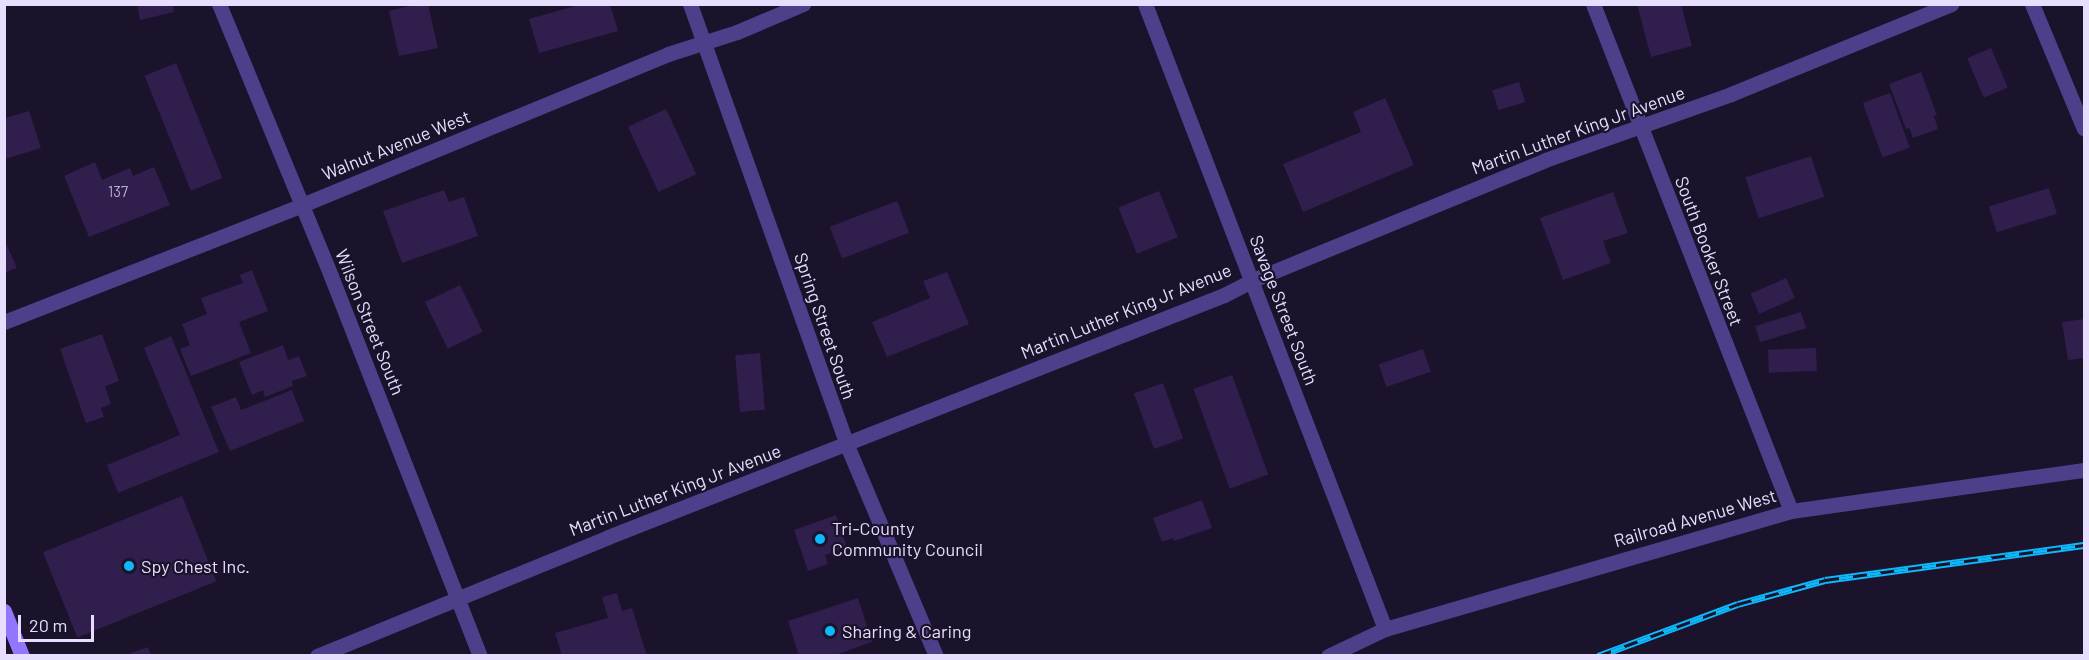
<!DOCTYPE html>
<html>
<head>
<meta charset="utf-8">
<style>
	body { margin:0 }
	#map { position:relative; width:2089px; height:660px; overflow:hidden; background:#1b122c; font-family:Barlow,sans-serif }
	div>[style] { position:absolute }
	.building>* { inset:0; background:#301e4d; transform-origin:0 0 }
	.street>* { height:15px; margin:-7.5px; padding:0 7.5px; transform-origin:7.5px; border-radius:7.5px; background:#4f3e8a }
	.secondary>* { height:15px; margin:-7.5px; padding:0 7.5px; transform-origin:7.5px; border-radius:7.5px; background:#9276fd }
	.rail>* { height:7px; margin-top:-3.5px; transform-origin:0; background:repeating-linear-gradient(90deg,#1b122c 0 14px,#0db8fb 0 28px); box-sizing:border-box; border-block:2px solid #0db8fb }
	.dots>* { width:16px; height:16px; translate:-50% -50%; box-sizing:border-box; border:3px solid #1b122c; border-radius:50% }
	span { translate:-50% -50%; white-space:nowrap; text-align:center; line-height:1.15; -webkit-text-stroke:4.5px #1b122c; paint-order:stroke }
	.number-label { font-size:15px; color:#b9aed2 }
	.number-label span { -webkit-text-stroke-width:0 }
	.street-label { font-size:18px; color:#e7defe }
	.poi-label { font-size:18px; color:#e7defe }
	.left { translate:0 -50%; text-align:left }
	.frame { position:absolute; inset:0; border:6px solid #e7defe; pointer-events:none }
	.scale { position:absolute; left:18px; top:615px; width:76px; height:27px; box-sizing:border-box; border:3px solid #e7defe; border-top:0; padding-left:8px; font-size:18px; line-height:21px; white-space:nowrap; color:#e7defe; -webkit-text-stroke:4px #1b122c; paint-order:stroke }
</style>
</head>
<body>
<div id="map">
	<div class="building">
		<div style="clip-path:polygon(137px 4px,173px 4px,174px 12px,140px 20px)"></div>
		<div style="clip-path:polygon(417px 4px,428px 4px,438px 48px,399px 56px,389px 11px)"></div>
		<div style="clip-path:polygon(582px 4px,610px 4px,618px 31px,539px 53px,529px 19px)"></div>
		<div style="clip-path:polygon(1637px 4px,1681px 4px,1692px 46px,1651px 57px)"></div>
		<div style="left:1991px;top:48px;width:43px;height:26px;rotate:67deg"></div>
		<div style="left:176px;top:63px;width:124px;height:34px;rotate:68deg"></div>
		<div style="clip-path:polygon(1921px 72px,1937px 115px,1934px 116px,1938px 129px,1913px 138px,1909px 128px,1906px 129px,1889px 84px)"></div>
		<div style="left:1519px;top:82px;width:21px;height:28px;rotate:73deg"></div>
		<div style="left:1890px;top:93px;width:58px;height:29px;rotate:70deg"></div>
		<div style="clip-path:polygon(1385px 98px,1414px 165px,1303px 212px,1283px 164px,1361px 132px,1353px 112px)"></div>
		<div style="left:666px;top:109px;width:72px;height:42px;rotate:65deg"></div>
		<div style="clip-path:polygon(29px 111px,41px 148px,5px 159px,5px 118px)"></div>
		<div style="left:1811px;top:156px;width:43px;height:69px;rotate:72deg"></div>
		<div style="clip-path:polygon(95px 162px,102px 180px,130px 168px,133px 176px,154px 167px,170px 205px,89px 237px,64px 176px)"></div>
		<div style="left:2049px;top:188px;width:27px;height:63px;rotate:73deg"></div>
		<div style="clip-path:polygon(444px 190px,449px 202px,464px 197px,478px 236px,402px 263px,383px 211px)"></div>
		<div style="left:1159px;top:191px;width:50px;height:44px;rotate:68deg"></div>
		<div style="clip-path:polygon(1613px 192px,1628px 233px,1603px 241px,1611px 263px,1563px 280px,1540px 218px)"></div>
		<div style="left:897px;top:201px;width:34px;height:72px;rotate:69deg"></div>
		<div style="clip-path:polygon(4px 239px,17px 268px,4px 273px)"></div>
		<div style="clip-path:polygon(252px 270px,268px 311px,239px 322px,251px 353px,191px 376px,180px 349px,190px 345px,182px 324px,207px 314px,201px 298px,243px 283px,240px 275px)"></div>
		<div style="clip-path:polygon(947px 272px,969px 324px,887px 357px,872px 322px,930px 298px,923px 281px)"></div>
		<div style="left:1786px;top:278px;width:22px;height:39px;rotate:66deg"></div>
		<div style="left:460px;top:285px;width:52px;height:39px;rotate:64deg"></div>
		<div style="left:1801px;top:312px;width:17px;height:48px;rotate:73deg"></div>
		<div style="clip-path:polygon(2084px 319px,2084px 358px,2068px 360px,2062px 322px)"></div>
		<div style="clip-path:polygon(102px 334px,119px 381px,105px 386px,111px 404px,101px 408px,104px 417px,86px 423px,60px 349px)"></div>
		<div style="clip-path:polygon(171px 336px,219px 452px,118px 493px,107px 465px,180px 435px,144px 348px)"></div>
		<div style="clip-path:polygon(283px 345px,288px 360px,299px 356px,307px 376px,292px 381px,293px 386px,265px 397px,263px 390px,252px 395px,239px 362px)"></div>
		<div style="left:1816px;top:348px;width:23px;height:48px;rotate:88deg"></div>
		<div style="left:1423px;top:349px;width:24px;height:47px;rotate:71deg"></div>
		<div style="left:760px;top:353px;width:57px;height:25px;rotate:85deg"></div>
		<div style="left:1232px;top:375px;width:106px;height:41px;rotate:70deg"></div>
		<div style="left:1163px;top:383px;width:59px;height:31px;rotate:70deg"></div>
		<div style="clip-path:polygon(292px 390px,304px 421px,230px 451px,211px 407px,236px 397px,241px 410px)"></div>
		<div style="left:182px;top:496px;width:92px;height:150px;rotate:68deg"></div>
		<div style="clip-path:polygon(1202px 500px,1212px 528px,1174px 541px,1173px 538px,1162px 542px,1153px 518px)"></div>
		<div style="clip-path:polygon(836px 515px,847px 547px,825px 555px,828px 564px,808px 571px,794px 530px)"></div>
		<div style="clip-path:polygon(617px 593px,622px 611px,632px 608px,647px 656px,562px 656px,555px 633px,608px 618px,602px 597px)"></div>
		<div style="clip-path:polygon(858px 598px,872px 642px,832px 656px,799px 656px,788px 621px)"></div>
		<div style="clip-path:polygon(148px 647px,151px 656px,125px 656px,125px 655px)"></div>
	</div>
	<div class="street">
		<div style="left:219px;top:4px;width:294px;rotate:67.6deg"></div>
		<div style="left:331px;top:276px;width:408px;rotate:68.6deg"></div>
		<div style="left:690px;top:4px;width:466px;rotate:70.4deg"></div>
		<div style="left:846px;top:443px;width:231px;rotate:67.1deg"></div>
		<div style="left:1145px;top:4px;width:669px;rotate:68.99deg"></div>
		<div style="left:1593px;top:4px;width:544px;rotate:68.67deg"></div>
		<div style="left:2032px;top:4px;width:135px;rotate:67.4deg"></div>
		<div style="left:4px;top:322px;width:320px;rotate:-21.4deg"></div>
		<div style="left:302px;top:205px;width:396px;rotate:-22.4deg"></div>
		<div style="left:668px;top:54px;width:72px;rotate:-17.7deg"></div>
		<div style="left:737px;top:32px;width:72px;rotate:-23deg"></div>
		<div style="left:317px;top:656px;width:314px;rotate:-22.2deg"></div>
		<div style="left:608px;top:537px;width:662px;rotate:-21.45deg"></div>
		<div style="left:1224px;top:295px;width:33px;rotate:-27deg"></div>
		<div style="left:1253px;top:280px;width:316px;rotate:-22.3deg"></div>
		<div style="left:1545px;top:160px;width:197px;rotate:-19.5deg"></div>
		<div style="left:1731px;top:94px;width:238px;rotate:-22.2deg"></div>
		<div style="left:1328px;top:656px;width:63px;rotate:-25.3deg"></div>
		<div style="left:1385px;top:629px;width:423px;rotate:-16.2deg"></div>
		<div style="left:1791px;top:511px;width:296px;rotate:-8deg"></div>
	</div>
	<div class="secondary">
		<div style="left:4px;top:611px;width:48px;rotate:68.2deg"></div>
	</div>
	<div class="rail">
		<div style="left:1598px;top:656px;width:149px;rotate:-20.4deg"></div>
		<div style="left:1738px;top:604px;width:90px;rotate:-15.4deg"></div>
		<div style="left:1825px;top:580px;width:261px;rotate:-7.7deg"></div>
	</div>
	<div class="dots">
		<div style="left:820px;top:539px;background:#0db8fb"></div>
		<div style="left:129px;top:566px;background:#0db8fb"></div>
		<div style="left:830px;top:631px;background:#0db8fb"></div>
	</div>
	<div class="number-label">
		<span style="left:118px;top:192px">137</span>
	</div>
	<div class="street-label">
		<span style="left:1578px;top:130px;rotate:-20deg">Martin Luther King Jr Avenue</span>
		<span style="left:396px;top:145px;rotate:-22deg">Walnut Avenue West</span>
		<span style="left:1709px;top:251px;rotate:69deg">South Booker Street</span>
		<span style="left:1284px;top:310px;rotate:69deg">Savage Street South</span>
		<span style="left:1126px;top:311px;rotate:-22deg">Martin Luther King Jr Avenue</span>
		<span style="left:370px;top:322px;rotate:68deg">Wilson Street South</span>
		<span style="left:825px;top:326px;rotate:71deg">Spring Street South</span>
		<span style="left:675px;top:490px;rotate:-21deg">Martin Luther King Jr Avenue</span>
		<span style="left:1695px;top:518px;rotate:-16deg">Railroad Avenue West</span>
	</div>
	<div class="poi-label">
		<span class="left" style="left:832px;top:539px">Tri-County<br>Community Council</span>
		<span class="left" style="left:141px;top:566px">Spy Chest Inc.</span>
		<span class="left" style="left:842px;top:631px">Sharing &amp; Caring</span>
	</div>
	<div class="frame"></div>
	<div class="scale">20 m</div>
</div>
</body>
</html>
